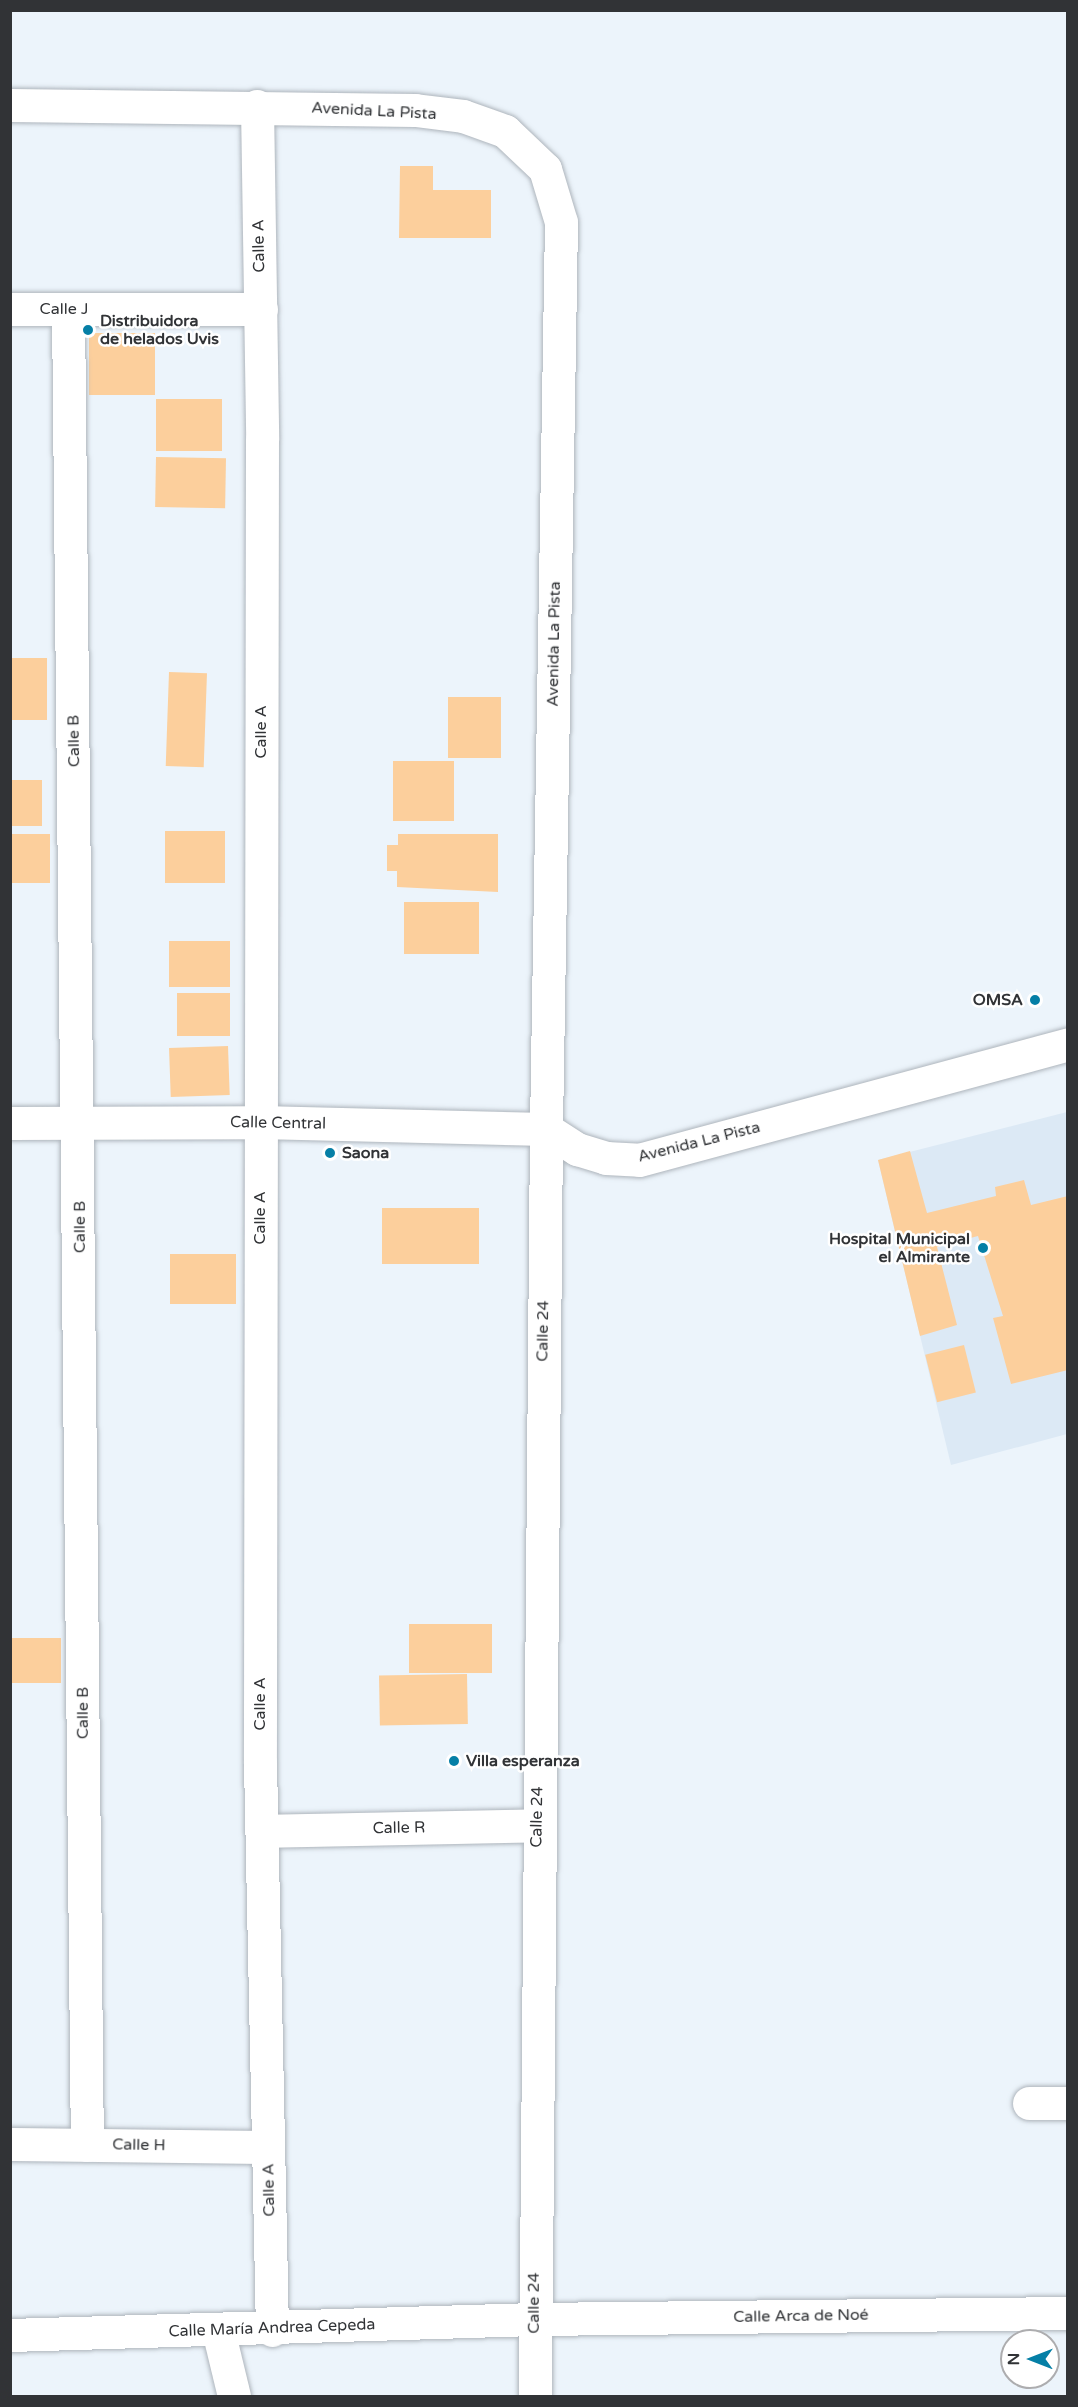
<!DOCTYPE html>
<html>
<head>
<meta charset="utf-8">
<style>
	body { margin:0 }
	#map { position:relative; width:1078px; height:2407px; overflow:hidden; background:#ecf4fb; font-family:"Varela Round",sans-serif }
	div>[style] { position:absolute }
	.built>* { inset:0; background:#dce9f5 }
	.building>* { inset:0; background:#fccf9c; transform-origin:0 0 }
	.roads { filter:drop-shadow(0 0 2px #aeb5bc) drop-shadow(0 0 2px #aeb5bc) }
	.minor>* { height:33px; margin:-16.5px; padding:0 16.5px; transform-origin:16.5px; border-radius:16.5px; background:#fff }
	.major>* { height:33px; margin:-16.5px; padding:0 16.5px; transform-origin:16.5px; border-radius:16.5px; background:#fff }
	.dots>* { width:16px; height:16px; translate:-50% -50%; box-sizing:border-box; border:3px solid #fff; border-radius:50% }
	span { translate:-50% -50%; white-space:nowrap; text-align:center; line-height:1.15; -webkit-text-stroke:5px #fff; paint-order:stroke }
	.street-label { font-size:16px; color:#313336 }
	.poi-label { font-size:16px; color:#313336; font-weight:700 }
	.left { translate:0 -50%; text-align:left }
	.right { translate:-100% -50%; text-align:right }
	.frame { position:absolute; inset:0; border:12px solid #313336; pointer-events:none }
	.north { position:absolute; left:1000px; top:2329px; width:60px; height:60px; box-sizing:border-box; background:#fff; border:2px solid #adadaf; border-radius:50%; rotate:270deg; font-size:16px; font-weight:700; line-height:24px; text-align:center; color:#313336 }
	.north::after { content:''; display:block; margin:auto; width:21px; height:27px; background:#057fa6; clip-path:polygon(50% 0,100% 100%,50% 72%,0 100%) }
</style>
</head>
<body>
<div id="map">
	<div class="built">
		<div style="clip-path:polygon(1067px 1112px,1067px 1434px,951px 1465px,878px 1160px)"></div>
	</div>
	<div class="building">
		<div style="clip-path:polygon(400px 166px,433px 166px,433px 190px,491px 190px,491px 238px,399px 238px)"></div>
		<div style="left:89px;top:333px;width:66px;height:62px"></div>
		<div style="left:156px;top:399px;width:66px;height:52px"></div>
		<div style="left:156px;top:457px;width:70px;height:50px;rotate:1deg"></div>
		<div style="left:10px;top:658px;width:37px;height:62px"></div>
		<div style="left:169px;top:672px;width:38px;height:94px;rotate:2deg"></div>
		<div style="left:448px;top:697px;width:53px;height:61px"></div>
		<div style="left:393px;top:761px;width:61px;height:60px"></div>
		<div style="left:10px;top:780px;width:32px;height:46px"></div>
		<div style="left:165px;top:831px;width:60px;height:52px"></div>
		<div style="left:10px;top:834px;width:40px;height:49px"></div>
		<div style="clip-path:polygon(398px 834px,498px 834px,498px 892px,397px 887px,397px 871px,387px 871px,387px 845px,398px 845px)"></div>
		<div style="left:404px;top:902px;width:75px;height:52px"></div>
		<div style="left:169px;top:941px;width:61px;height:46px"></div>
		<div style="left:177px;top:993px;width:53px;height:43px"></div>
		<div style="left:228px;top:1046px;width:49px;height:59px;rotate:88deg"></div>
		<div style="clip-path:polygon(910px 1151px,927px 1213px,996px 1196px,995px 1187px,1024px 1180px,1031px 1205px,1068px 1196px,1068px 1370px,1011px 1384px,993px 1318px,1003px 1316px,978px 1236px,937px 1247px,957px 1325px,920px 1336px,878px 1160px)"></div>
		<div style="left:382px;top:1208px;width:97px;height:56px"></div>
		<div style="left:170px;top:1254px;width:66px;height:50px"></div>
		<div style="left:964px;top:1345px;width:49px;height:40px;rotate:76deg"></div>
		<div style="left:409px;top:1624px;width:83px;height:49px"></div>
		<div style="left:10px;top:1638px;width:51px;height:45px"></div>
		<div style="left:467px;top:1674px;width:50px;height:88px;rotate:89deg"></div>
	</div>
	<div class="roads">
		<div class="minor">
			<div style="left:257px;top:106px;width:333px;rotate:89.1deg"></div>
			<div style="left:262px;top:439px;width:1324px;rotate:90.09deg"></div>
			<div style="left:260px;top:1763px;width:567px;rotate:88.79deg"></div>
			<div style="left:10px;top:309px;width:251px"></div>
			<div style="left:68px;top:309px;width:1836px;rotate:89.41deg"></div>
			<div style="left:10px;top:1123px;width:250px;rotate:-0.2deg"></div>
			<div style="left:260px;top:1122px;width:286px;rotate:1.4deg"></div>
			<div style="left:546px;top:1129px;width:1267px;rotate:90.5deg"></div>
			<div style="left:262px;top:1831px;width:275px;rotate:-1.2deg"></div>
			<div style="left:1029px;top:2103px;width:39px"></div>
			<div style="left:10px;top:2144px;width:258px;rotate:0.7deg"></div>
			<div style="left:218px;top:2330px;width:68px;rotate:76.4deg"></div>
			<div style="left:10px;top:2335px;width:524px;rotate:-1.75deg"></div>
			<div style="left:534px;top:2319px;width:534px;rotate:-0.64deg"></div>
		</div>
		<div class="major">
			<div style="left:10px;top:105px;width:405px;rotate:0.7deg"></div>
			<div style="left:415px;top:110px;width:48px;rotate:7.1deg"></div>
			<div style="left:463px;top:116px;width:45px;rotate:19.7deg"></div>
			<div style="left:505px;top:131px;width:55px;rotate:43.5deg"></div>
			<div style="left:545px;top:169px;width:55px;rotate:73.2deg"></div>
			<div style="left:561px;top:222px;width:907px;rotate:90.95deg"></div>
			<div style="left:546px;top:1129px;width:37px;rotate:33deg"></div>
			<div style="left:577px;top:1149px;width:30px;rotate:17deg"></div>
			<div style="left:606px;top:1158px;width:33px;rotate:3deg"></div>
			<div style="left:639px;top:1160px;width:444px;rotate:-15.1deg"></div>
		</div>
	</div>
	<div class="dots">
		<div style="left:88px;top:330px;background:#057fa6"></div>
		<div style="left:1035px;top:1000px;background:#057fa6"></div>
		<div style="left:330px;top:1153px;background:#057fa6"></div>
		<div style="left:983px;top:1248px;background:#057fa6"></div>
		<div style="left:454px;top:1761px;background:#057fa6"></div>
	</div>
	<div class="street-label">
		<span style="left:374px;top:111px;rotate:3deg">Avenida La Pista</span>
		<span style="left:259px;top:246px;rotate:-91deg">Calle A</span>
		<span style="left:64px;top:309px">Calle J</span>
		<span style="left:554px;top:644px;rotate:-89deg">Avenida La Pista</span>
		<span style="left:261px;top:732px;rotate:-90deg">Calle A</span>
		<span style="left:74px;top:741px;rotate:-91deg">Calle B</span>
		<span style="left:278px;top:1123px;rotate:1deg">Calle Central</span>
		<span style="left:699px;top:1142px;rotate:-14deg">Avenida La Pista</span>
		<span style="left:260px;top:1218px;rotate:-90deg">Calle A</span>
		<span style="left:80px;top:1227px;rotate:-90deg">Calle B</span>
		<span style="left:543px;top:1331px;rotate:-89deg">Calle 24</span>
		<span style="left:260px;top:1704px;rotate:-90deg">Calle A</span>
		<span style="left:83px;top:1713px;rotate:-90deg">Calle B</span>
		<span style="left:537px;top:1817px;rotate:-89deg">Calle 24</span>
		<span style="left:399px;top:1828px;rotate:-1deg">Calle R</span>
		<span style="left:139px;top:2145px;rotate:1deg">Calle H</span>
		<span style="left:269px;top:2190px;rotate:-91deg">Calle A</span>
		<span style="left:534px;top:2303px;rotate:-90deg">Calle 24</span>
		<span style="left:801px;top:2316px;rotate:-1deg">Calle Arca de Noé</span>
		<span style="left:272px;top:2328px;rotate:-2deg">Calle María Andrea Cepeda</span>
	</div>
	<div class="poi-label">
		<span class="left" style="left:100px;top:330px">Distribuidora<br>de helados Uvis</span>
		<span class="right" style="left:1023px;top:1000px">OMSA</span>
		<span class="left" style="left:342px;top:1153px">Saona</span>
		<span class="right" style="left:970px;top:1248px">Hospital Municipal<br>el Almirante</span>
		<span class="left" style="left:466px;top:1761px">Villa esperanza</span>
	</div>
	<div class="frame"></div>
	<div class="north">N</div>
</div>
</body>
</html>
